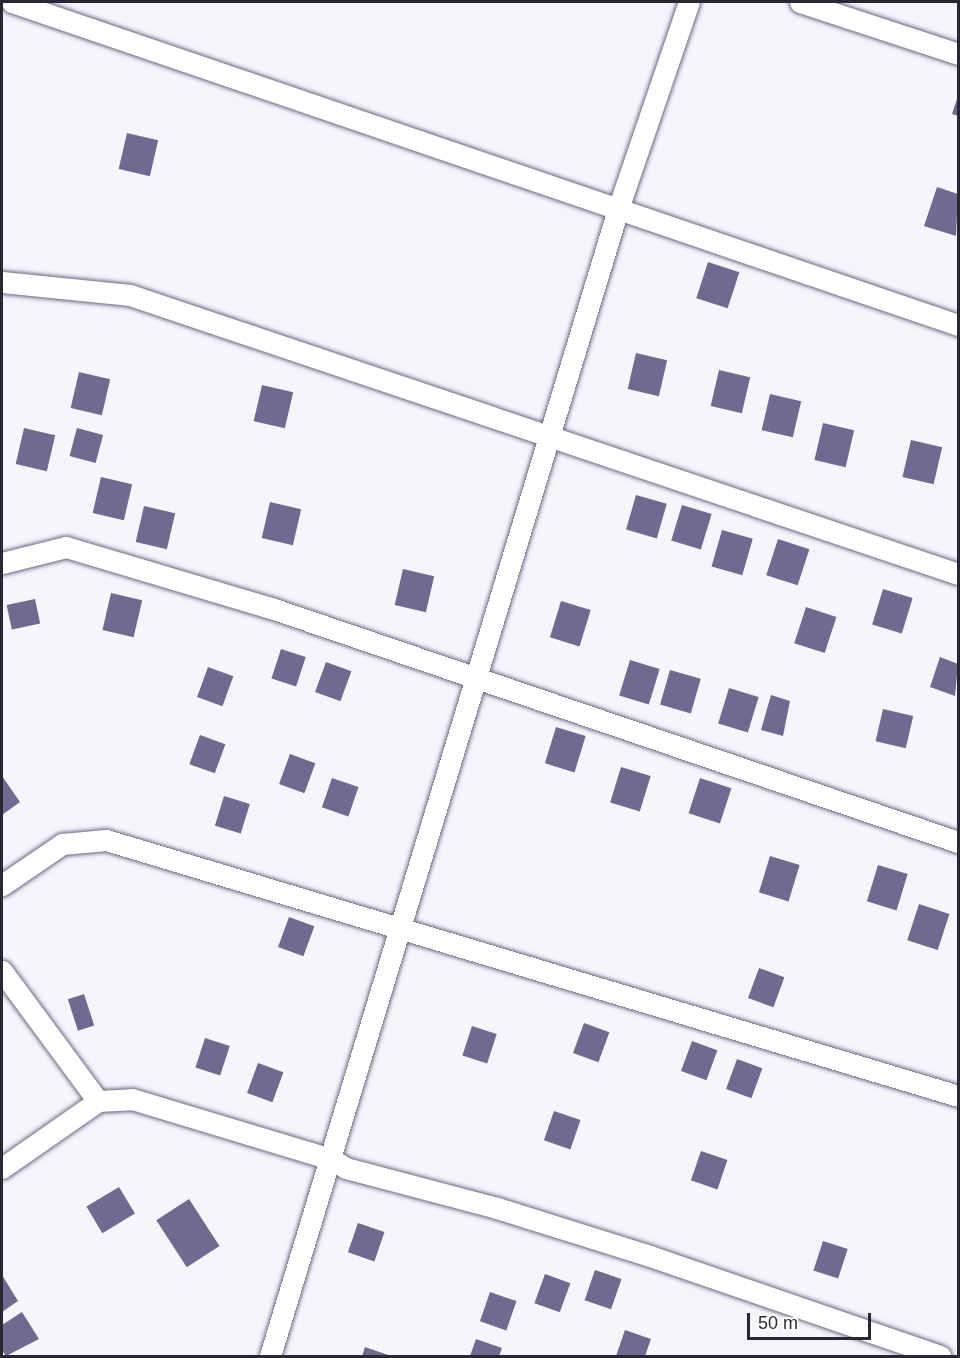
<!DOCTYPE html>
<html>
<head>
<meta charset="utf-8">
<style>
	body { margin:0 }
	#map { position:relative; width:960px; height:1358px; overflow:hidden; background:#f6f5fc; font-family:Helvetica,sans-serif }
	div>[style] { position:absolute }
	.building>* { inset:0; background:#716a90; transform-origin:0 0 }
	.roads { filter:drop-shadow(0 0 2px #6c6784) drop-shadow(0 0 2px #6c6784) }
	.minor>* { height:21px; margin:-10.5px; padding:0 10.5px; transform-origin:10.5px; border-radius:10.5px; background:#fff }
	span { translate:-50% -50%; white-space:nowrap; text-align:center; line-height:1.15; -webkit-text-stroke:6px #fff; paint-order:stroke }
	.frame { position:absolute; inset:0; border:3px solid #292734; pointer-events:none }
	.scale { position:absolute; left:747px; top:1313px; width:124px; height:27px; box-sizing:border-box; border:3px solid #292734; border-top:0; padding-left:8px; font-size:18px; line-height:21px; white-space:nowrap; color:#292734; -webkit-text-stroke:4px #fff; paint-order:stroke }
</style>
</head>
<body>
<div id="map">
	<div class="building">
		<div style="clip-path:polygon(958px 96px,958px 116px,952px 114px)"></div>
		<div style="left:127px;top:133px;width:32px;height:37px;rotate:13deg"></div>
		<div style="clip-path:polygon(937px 187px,958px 194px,956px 236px,924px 226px)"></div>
		<div style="left:708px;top:262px;width:33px;height:38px;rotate:18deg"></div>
		<div style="left:636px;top:353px;width:32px;height:37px;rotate:13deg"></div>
		<div style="left:719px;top:370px;width:32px;height:37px;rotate:13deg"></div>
		<div style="left:79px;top:372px;width:32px;height:37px;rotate:13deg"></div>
		<div style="left:262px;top:385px;width:32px;height:37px;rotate:13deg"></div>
		<div style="left:770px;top:394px;width:32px;height:37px;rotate:13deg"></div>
		<div style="left:823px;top:423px;width:32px;height:38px;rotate:13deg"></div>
		<div style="left:24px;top:428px;width:32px;height:37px;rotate:13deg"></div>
		<div style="left:77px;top:428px;width:27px;height:29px;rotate:15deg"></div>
		<div style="left:911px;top:440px;width:32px;height:38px;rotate:13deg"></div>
		<div style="left:101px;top:477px;width:32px;height:37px;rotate:13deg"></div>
		<div style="left:636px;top:495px;width:32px;height:36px;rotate:16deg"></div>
		<div style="left:270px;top:502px;width:32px;height:37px;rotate:13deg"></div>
		<div style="left:682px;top:505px;width:31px;height:37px;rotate:17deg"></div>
		<div style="left:144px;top:506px;width:32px;height:37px;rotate:13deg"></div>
		<div style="left:722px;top:530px;width:32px;height:38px;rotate:16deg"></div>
		<div style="left:778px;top:539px;width:33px;height:38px;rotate:18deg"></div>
		<div style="left:403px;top:569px;width:32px;height:37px;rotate:13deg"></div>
		<div style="left:883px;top:589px;width:31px;height:37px;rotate:17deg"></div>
		<div style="left:111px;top:593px;width:32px;height:38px;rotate:13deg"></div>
		<div style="left:35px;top:599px;width:25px;height:29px;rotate:78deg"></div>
		<div style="left:561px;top:601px;width:31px;height:38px;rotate:17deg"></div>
		<div style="left:806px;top:607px;width:32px;height:38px;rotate:18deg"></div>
		<div style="left:281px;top:649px;width:26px;height:31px;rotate:18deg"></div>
		<div style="clip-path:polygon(940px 657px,958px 664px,955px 696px,930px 687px)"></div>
		<div style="left:630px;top:660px;width:31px;height:37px;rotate:17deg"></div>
		<div style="left:326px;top:662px;width:27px;height:32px;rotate:20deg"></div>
		<div style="left:208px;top:667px;width:27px;height:32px;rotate:20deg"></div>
		<div style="left:670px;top:670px;width:32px;height:36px;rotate:16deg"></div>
		<div style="left:729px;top:688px;width:31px;height:37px;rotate:17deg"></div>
		<div style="clip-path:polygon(771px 695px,790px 701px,783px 736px,761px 730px)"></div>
		<div style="left:883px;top:709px;width:31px;height:33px;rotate:13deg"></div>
		<div style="left:556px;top:727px;width:31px;height:38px;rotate:17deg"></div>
		<div style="left:200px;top:735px;width:27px;height:31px;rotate:20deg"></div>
		<div style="left:290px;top:754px;width:27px;height:32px;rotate:20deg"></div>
		<div style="left:621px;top:767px;width:31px;height:37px;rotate:17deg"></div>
		<div style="clip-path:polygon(2px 776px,20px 802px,2px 815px)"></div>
		<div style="left:332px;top:778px;width:28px;height:31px;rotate:19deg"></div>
		<div style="left:700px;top:778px;width:33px;height:37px;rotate:18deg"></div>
		<div style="left:224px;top:796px;width:27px;height:31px;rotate:17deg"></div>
		<div style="left:770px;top:856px;width:31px;height:38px;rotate:17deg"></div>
		<div style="left:878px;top:865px;width:31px;height:38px;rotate:17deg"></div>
		<div style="left:919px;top:904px;width:32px;height:38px;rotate:18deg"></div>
		<div style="left:289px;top:917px;width:27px;height:32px;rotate:20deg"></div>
		<div style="left:759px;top:968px;width:27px;height:32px;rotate:20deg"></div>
		<div style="left:84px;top:994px;width:33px;height:17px;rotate:72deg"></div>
		<div style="left:584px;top:1023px;width:27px;height:32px;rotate:20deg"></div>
		<div style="left:472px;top:1026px;width:26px;height:31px;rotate:18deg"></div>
		<div style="left:205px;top:1038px;width:26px;height:31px;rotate:18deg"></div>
		<div style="left:692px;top:1041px;width:27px;height:32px;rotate:20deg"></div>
		<div style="left:737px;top:1059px;width:27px;height:32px;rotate:20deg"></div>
		<div style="left:258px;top:1063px;width:27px;height:32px;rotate:20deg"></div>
		<div style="left:554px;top:1111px;width:28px;height:31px;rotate:19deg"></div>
		<div style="left:701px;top:1151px;width:28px;height:31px;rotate:19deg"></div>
		<div style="left:119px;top:1187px;width:31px;height:38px;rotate:59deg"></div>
		<div style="left:189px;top:1199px;width:56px;height:39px;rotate:57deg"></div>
		<div style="left:358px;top:1223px;width:28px;height:31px;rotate:19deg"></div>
		<div style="left:823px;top:1241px;width:26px;height:31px;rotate:18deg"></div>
		<div style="left:595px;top:1270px;width:28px;height:32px;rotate:19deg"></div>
		<div style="left:545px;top:1274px;width:27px;height:31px;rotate:20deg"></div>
		<div style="clip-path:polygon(2px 1275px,18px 1301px,2px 1312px)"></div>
		<div style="left:490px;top:1292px;width:28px;height:31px;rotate:19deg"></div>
		<div style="clip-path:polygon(22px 1312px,39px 1339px,6px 1356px,2px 1350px,2px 1325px)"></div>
		<div style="clip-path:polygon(625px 1330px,651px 1339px,645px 1356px,616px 1356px)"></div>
		<div style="clip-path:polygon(476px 1339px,502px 1348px,499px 1356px,470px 1356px)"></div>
		<div style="clip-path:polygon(365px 1347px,391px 1356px,362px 1356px)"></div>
	</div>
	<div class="roads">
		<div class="minor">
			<div style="left:12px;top:2px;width:1000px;rotate:18.85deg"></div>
			<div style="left:800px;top:2px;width:166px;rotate:18.2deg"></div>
			<div style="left:2px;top:282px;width:129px;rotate:5.8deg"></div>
			<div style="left:130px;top:295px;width:874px;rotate:18.62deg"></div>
			<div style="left:2px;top:563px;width:66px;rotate:-14deg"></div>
			<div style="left:66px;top:547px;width:214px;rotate:16.6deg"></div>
			<div style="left:271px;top:608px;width:726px;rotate:18.81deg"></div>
			<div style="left:2px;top:885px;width:73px;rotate:-34.3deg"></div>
			<div style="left:62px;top:844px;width:44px;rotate:-5.2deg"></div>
			<div style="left:106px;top:840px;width:890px;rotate:16.72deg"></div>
			<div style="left:2px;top:971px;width:162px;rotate:53.6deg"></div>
			<div style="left:2px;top:1168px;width:117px;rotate:-34.9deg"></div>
			<div style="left:98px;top:1101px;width:34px;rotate:-3deg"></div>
			<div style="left:132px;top:1099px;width:208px;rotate:16.8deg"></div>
			<div style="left:331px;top:1159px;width:17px;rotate:31deg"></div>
			<div style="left:346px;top:1168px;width:156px;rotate:14.8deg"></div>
			<div style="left:497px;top:1208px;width:160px;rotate:17.4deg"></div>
			<div style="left:650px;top:1256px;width:307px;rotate:19deg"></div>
			<div style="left:270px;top:1356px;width:1199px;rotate:-73.12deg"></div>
			<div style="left:618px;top:209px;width:219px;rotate:-71.1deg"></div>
		</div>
	</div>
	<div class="frame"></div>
	<div class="scale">50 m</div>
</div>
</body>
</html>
